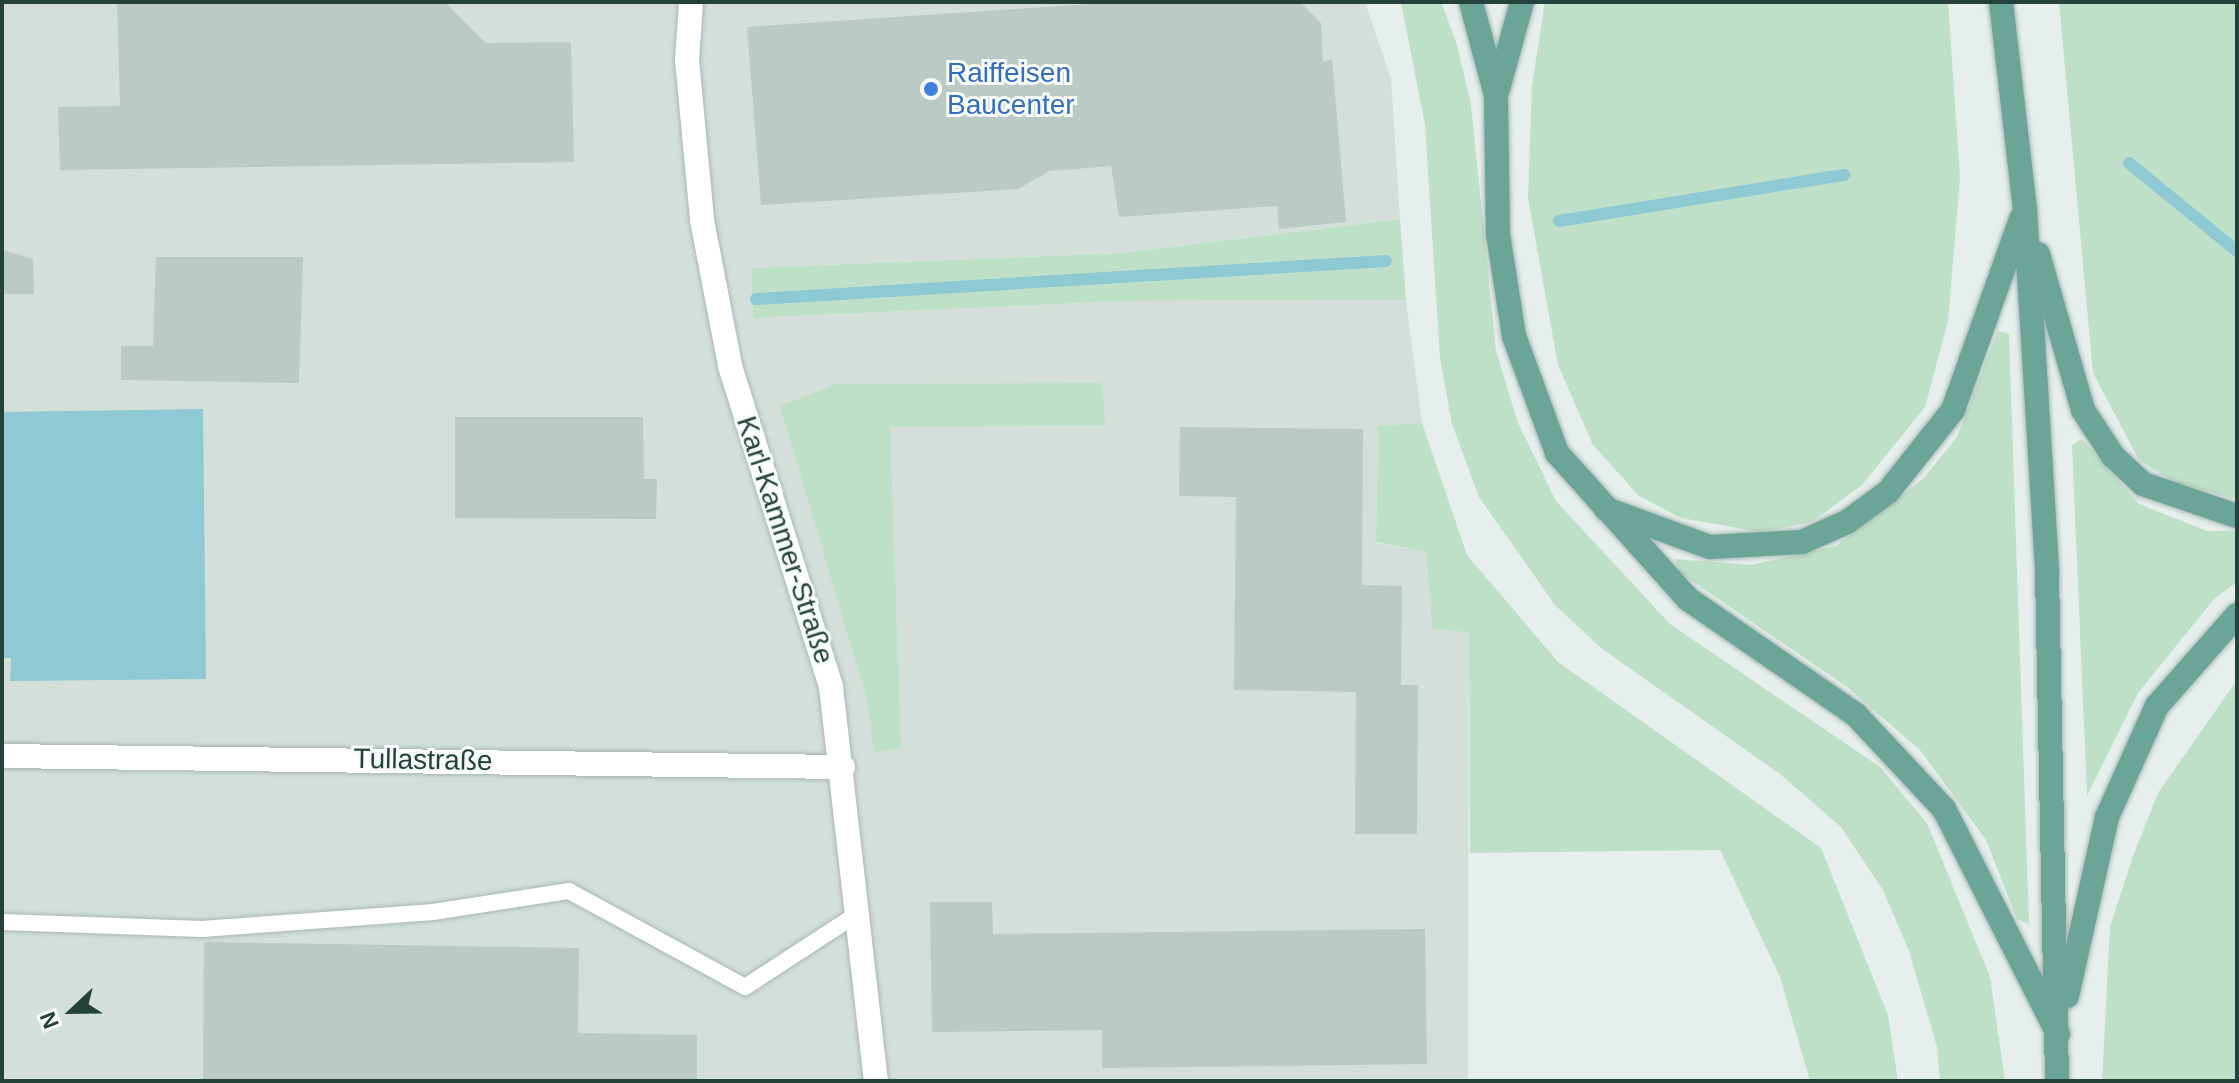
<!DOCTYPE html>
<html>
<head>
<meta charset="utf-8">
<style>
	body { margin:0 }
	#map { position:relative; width:2239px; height:1083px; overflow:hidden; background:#e6efeb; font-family:Helvetica,sans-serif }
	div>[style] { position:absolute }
	.built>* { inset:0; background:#d4dfda }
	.green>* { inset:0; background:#bfe0c8 }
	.water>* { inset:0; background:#8ec9d4 }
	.stream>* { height:12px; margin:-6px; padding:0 6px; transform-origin:6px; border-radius:6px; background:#8ec9d4 }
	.building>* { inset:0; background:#bbcac4 }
	.roads { filter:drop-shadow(0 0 2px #a8b8b2) drop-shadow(0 0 2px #a8b8b2) }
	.lane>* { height:16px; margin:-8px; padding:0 8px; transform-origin:8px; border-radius:8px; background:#fff }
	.street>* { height:24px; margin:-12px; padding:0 12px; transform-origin:12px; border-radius:12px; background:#fff }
	.primary>* { height:24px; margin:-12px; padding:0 12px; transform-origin:12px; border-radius:12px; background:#6aa596 }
	.dots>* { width:22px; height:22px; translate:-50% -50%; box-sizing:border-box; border:4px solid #f7fbf9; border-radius:50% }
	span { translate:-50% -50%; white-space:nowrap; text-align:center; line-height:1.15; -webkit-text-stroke:6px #f7fbf9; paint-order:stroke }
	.shop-label { font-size:28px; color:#366cbe }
	.left { translate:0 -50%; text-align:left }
	.street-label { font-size:28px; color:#24423a }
	.frame { position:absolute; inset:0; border:4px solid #24423a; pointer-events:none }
	.north { position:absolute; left:32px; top:971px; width:80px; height:80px; -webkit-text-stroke:6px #f7fbf9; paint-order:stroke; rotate:248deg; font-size:22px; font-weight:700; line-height:32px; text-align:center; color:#24423a }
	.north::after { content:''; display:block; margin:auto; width:28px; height:36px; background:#24423a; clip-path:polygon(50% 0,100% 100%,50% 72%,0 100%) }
</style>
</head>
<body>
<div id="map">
	<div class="built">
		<div style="clip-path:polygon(2px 2px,1365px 2px,1391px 79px,1400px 219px,1122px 253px,751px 268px,753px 318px,1127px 301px,1406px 300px,1422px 423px,1378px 427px,1376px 543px,1426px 552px,1432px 629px,1469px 631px,1468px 1081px,2px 1081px)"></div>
	</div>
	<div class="green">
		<div style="clip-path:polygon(1401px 2px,1441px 2px,1457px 45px,1471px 104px,1496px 351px,1518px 423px,1556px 501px,1670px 624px,1880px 767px,1927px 823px,1990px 977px,2005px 1081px,1940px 1081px,1937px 1047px,1909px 951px,1883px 890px,1841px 827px,1780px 774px,1601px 648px,1555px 605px,1479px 497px,1452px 424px,1440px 358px,1425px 125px)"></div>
		<div style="clip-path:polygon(1545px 2px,1948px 2px,1960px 177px,1948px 321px,1925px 407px,1862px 485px,1812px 522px,1760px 532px,1681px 518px,1639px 496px,1593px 445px,1558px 365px,1528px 198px,1532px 85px)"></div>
		<div style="clip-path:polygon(2059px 2px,2237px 2px,2237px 499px,2175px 483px,2139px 460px,2093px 373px)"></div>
		<div style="clip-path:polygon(1400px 219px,1406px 300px,1126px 301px,753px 318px,751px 268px,1122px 253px)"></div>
		<div style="clip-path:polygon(1998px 331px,2009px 334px,2029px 924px,2017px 919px,1986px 840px,1920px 750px,1847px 687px,1679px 572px,1675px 559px,1751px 565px,1836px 546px,1923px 479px,1957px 437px)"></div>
		<div style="clip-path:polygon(1102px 383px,1105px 425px,890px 427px,901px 748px,874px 753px,867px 700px,780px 406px,836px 384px)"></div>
		<div style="clip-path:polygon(1422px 423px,1467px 555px,1558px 662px,1821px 848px,1888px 1015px,1898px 1081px,1810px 1081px,1780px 977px,1720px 850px,1470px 853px,1469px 632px,1432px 629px,1426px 552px,1376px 542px,1378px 426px)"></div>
		<div style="clip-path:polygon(2082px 439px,2139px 504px,2207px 531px,2237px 531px,2237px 582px,2214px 599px,2138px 693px,2087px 796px,2072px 445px)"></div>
		<div style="clip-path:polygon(2237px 680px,2237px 1081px,2102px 1081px,2110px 927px,2133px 856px,2158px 793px)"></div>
	</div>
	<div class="water">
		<div style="clip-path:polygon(203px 409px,206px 679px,10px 681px,11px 658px,2px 658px,2px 412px)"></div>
	</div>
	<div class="stream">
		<div style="left:2129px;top:163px;width:139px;rotate:39.2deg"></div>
		<div style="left:1559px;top:221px;width:289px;rotate:-9.2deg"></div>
		<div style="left:756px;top:299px;width:631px;rotate:-3.45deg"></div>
	</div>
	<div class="building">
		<div style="clip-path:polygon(117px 2px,445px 2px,486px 43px,571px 42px,574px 162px,60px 170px,58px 107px,120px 106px)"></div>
		<div style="clip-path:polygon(1119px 2px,1300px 2px,1321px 23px,1323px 62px,1332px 59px,1346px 222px,1279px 229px,1277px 206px,1119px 217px,1111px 166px,1050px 171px,1018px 189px,761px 205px,747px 27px)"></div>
		<div style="clip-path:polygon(2px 250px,33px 259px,34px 294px,2px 294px)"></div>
		<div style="clip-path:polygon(156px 257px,303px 257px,299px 383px,121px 380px,121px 346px,153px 346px)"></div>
		<div style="clip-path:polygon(455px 417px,643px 417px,644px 479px,657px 479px,656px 519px,455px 518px)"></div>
		<div style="clip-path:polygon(1180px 427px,1363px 429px,1362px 585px,1402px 586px,1401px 685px,1418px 685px,1417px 834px,1355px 834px,1356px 692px,1234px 690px,1236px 497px,1179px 496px)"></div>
		<div style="clip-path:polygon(930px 902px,992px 902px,993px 934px,1425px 929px,1427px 1064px,1102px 1068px,1102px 1030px,932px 1032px)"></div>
		<div style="clip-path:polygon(204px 942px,579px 948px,578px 1033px,697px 1035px,697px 1081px,203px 1081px)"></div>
	</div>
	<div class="roads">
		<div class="lane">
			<div style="left:2px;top:922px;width:200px;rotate:2deg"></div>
			<div style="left:202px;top:929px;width:232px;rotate:-4.2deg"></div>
			<div style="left:433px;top:912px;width:138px;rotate:-8.8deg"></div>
			<div style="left:569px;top:891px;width:200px;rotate:28.6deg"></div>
			<div style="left:745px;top:987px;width:137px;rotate:-33.1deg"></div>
		</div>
		<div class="street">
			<div style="left:691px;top:2px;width:58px;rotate:93.9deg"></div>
			<div style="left:687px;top:60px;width:161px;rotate:84.6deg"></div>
			<div style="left:702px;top:220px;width:149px;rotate:79.1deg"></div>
			<div style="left:730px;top:366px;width:337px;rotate:72.5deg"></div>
			<div style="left:831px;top:687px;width:397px;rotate:83.5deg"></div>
			<div style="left:2px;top:756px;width:841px;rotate:0.75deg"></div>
		</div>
		<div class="primary">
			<div style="left:1471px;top:2px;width:96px;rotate:75deg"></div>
			<div style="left:1496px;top:95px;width:139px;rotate:89.2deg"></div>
			<div style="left:1498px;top:234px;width:103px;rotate:81.1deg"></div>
			<div style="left:1514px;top:336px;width:125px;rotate:69.8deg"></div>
			<div style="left:1557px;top:453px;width:196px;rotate:48.1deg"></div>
			<div style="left:1688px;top:599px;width:204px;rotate:34.6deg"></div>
			<div style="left:1856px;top:715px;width:129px;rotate:46.9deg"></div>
			<div style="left:1944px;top:809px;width:252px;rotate:63.1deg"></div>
			<div style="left:2001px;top:2px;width:208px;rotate:83.4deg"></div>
			<div style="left:2025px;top:209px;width:364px;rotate:86.5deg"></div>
			<div style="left:2047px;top:572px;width:509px;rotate:88.87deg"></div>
			<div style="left:1498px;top:89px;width:90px;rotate:-74.6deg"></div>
			<div style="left:2038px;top:254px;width:162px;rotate:73.9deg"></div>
			<div style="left:2083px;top:410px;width:55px;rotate:56.9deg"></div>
			<div style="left:2113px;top:456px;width:41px;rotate:43deg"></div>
			<div style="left:2143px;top:484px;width:99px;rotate:18.8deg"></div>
			<div style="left:1606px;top:509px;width:111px;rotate:20.1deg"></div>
			<div style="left:1710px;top:547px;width:92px;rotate:-3.1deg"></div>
			<div style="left:1802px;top:542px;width:49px;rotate:-24deg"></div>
			<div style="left:1847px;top:522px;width:51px;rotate:-36.2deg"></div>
			<div style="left:1888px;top:492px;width:105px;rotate:-51.6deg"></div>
			<div style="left:1953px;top:410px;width:203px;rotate:-70.4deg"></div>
			<div style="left:2067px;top:996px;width:183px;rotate:-77.4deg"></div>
			<div style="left:2107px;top:817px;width:122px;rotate:-65.8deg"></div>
			<div style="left:2157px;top:706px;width:121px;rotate:-48.7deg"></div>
		</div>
	</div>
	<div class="dots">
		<div style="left:931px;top:89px;background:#3f7fe0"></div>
	</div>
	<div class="shop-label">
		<span class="left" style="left:947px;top:89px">Raiffeisen<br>Baucenter</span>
	</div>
	<div class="street-label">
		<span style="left:785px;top:540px;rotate:72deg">Karl-Kammer-Straße</span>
		<span style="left:423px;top:760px;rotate:1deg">Tullastraße</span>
	</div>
	<div class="frame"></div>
	<div class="north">N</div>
</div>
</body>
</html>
